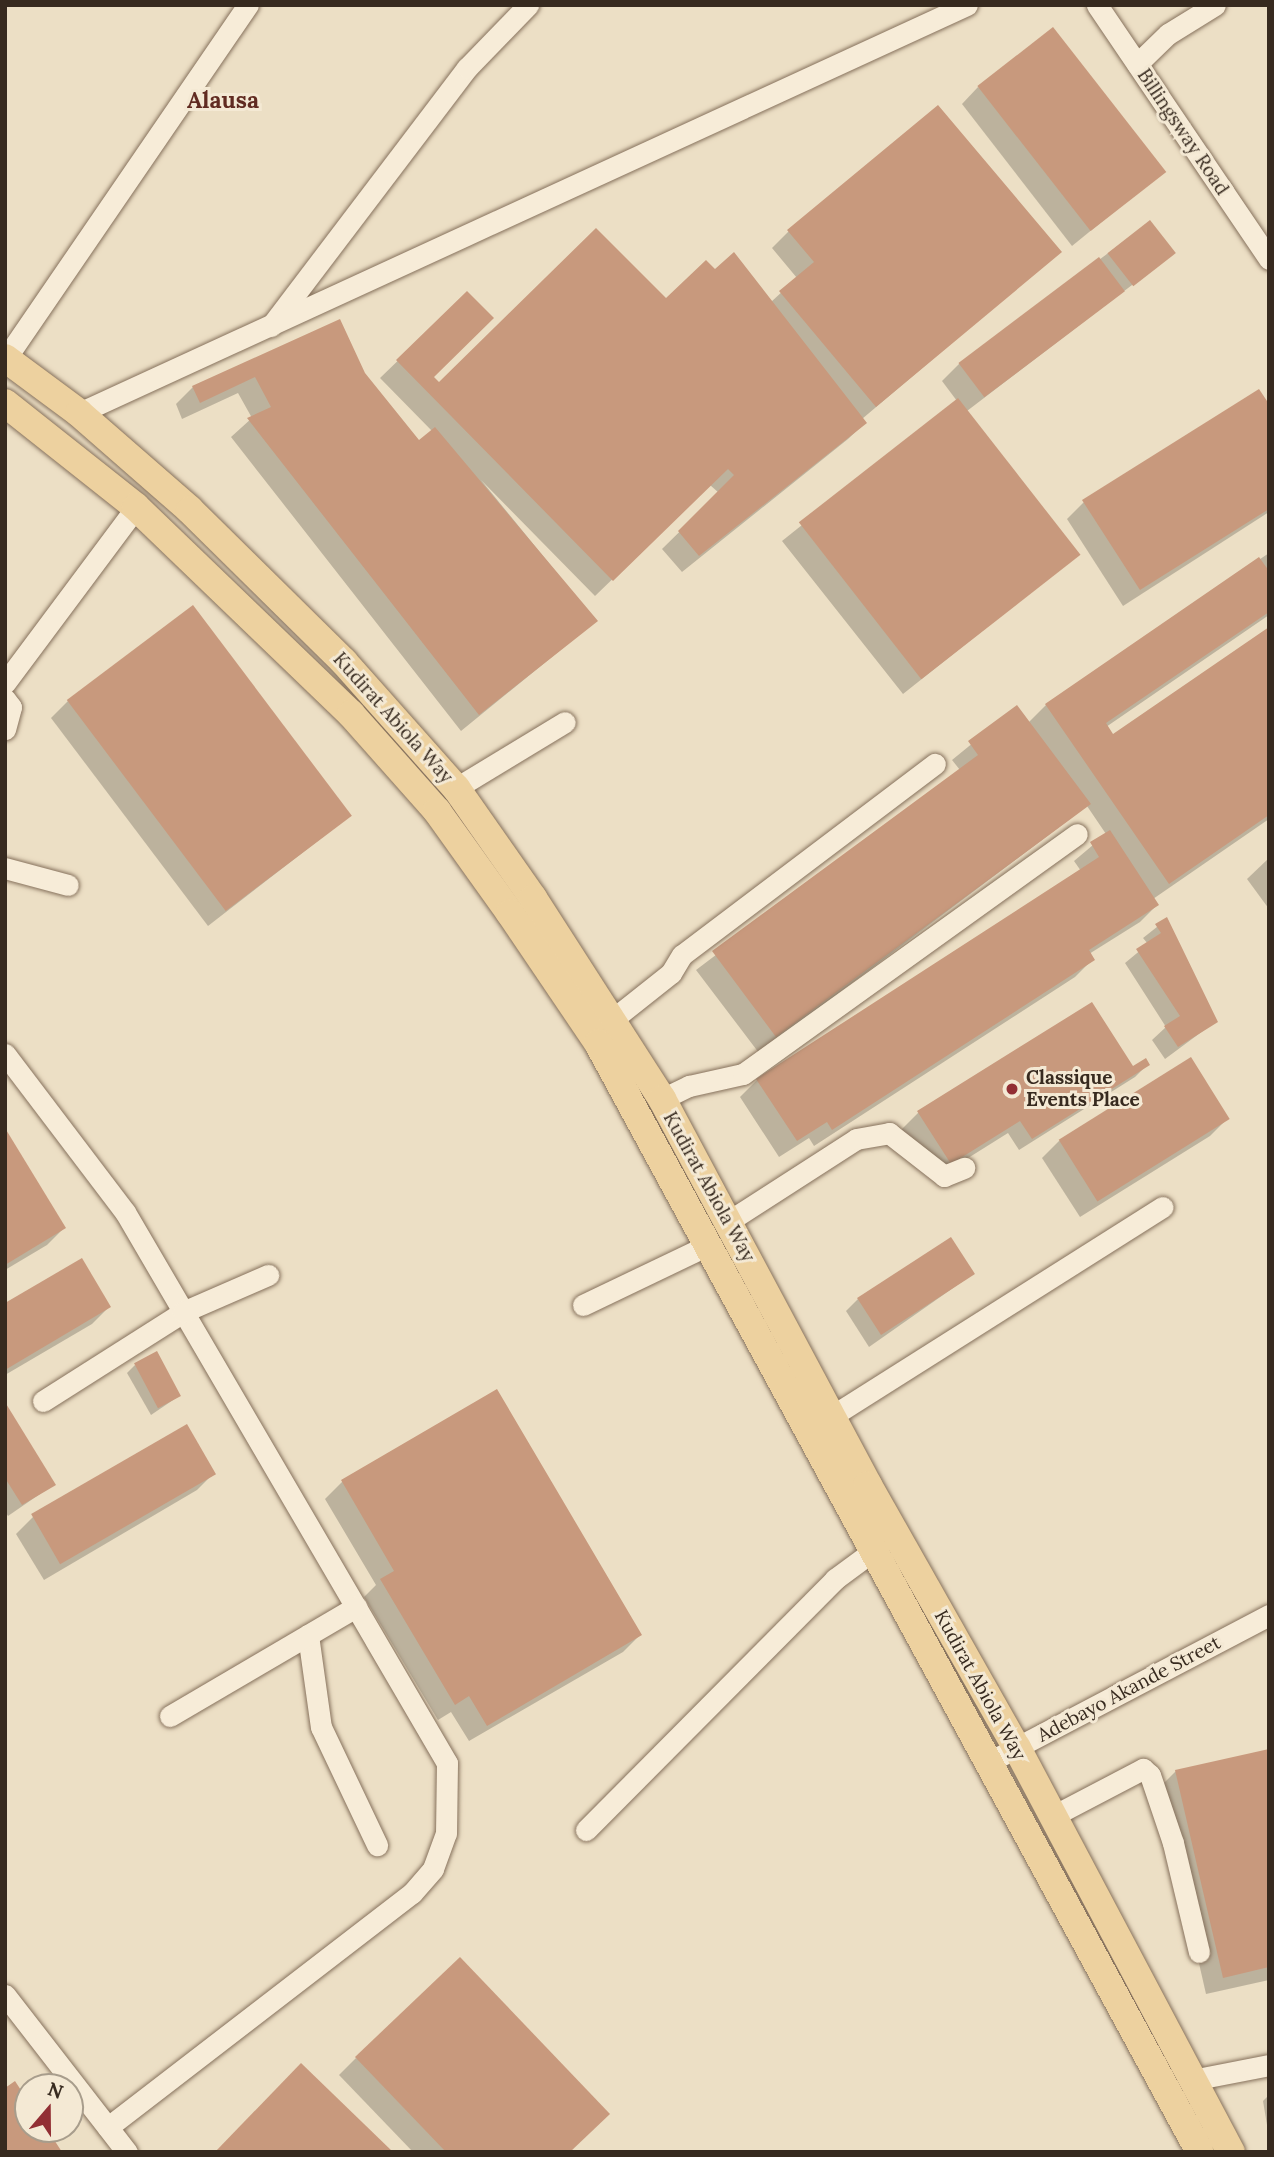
<!DOCTYPE html>
<html>
<head>
<meta charset="utf-8">
<style>
	body { margin:0 }
	#map { position:relative; width:1274px; height:2157px; overflow:hidden; background:#ecdfc5; font-family:Lora,serif }
	div>[style] { position:absolute }
	.shadow>* { inset:0; background:#0003 }
	.building>* { inset:0; background:#c8997d; transform-origin:0 0 }
	.roads { filter:drop-shadow(0 0 2px #86715c) drop-shadow(0 0 2px #86715c) }
	.minor>* { height:21px; margin:-10.5px; padding:0 10.5px; transform-origin:10.5px; border-radius:10.5px; background:#f7ecd8 }
	.major>* { height:28px; margin:-14px; padding:0 14px; transform-origin:14px; border-radius:14px; background:#edd19f }
	.dots>* { width:19px; height:19px; translate:-50% -50%; box-sizing:border-box; border:4px solid #f4e9d4; border-radius:50% }
	span { translate:-50% -50%; white-space:nowrap; text-align:center; line-height:1.15; -webkit-text-stroke:6px #f4e9d4; paint-order:stroke }
	.street-label { font-size:19px; color:#372a1f }
	.poi-label { font-size:19px; color:#372a1f; font-weight:700 }
	.left { translate:0 -50%; text-align:left }
	.quarter-label { font-size:23px; color:#612b21; font-weight:700 }
	.frame { position:absolute; inset:0; border:7px solid #372a1f; pointer-events:none }
	.north { position:absolute; left:14px; top:2073px; width:70px; height:70px; box-sizing:border-box; background:#f4e9d4; border:2px solid #a89d8c; border-radius:50%; rotate:20deg; font-size:19px; font-weight:700; line-height:28px; text-align:center; color:#372a1f }
	.north::after { content:''; display:block; margin:auto; width:24px; height:32px; background:#922f34; clip-path:polygon(50% 0,100% 100%,50% 72%,0 100%) }
</style>
</head>
<body>
<div id="map">
	<div class="shadow">
		<div style="clip-path:polygon(978px 87px,1164px 171px,1072px 246px,962px 104px)"></div>
		<div style="clip-path:polygon(1150px 222px,1174px 253px,967px 411px,1079px 554px,903px 694px,782px 541px,957px 401px,942px 381px,959px 364px)"></div>
		<div style="clip-path:polygon(789px 231px,1059px 252px,862px 419px,865px 423px,848px 439px,682px 572px,662px 549px,719px 493px,710px 485px,595px 596px,481px 480px,596px 621px,461px 731px,231px 437px,252px 418px,238px 393px,182px 419px,176px 404px,193px 387px,340px 321px,364px 374px,418px 442px,432px 431px,380px 378px,467px 294px,432px 377px,439px 384px,666px 301px,715px 272px,771px 302px,797px 278px,772px 248px)"></div>
		<div style="clip-path:polygon(1269px 407px,1269px 512px,1123px 606px,1067px 519px,1084px 502px)"></div>
		<div style="clip-path:polygon(1269px 553px,1269px 615px,1106px 727px,1112px 736px,1269px 629px,1269px 819px,1153px 899px,1157px 905px,1140px 922px,1089px 954px,1092px 960px,1075px 977px,814px 1146px,809px 1138px,779px 1157px,740px 1097px,757px 1080px,1081px 871px,1074px 861px,1106px 834px,1087px 806px,759px 1053px,696px 970px,960px 770px,952px 760px,1017px 707px,1028px 723px,1046px 705px)"></div>
		<div style="clip-path:polygon(68px 701px,350px 816px,208px 926px,51px 718px)"></div>
		<div style="clip-path:polygon(1269px 858px,1269px 909px,1247px 879px)"></div>
		<div style="clip-path:polygon(1167px 919px,1215px 1022px,1165px 1059px,1152px 1040px,1166px 1027px,1125px 963px,1148px 944px,1143px 938px)"></div>
		<div style="clip-path:polygon(1148px 1064px,1135px 1077px,1019px 1150px,1008px 1133px,933px 1180px,901px 1130px,918px 1113px)"></div>
		<div style="clip-path:polygon(1227px 1119px,1210px 1136px,1080px 1217px,1042px 1158px,1059px 1141px)"></div>
		<div style="clip-path:polygon(5px 1131px,64px 1228px,47px 1245px,5px 1270px)"></div>
		<div style="clip-path:polygon(973px 1274px,869px 1347px,846px 1311px,859px 1298px)"></div>
		<div style="clip-path:polygon(5px 1305px,109px 1307px,92px 1324px,5px 1375px)"></div>
		<div style="clip-path:polygon(135px 1365px,179px 1396px,151px 1415px,127px 1373px)"></div>
		<div style="clip-path:polygon(496px 1392px,640px 1635px,623px 1652px,469px 1741px,451px 1712px,438px 1720px,364px 1597px,376px 1585px,325px 1499px,342px 1482px)"></div>
		<div style="clip-path:polygon(5px 1405px,53px 1485px,8px 1516px,5px 1511px)"></div>
		<div style="clip-path:polygon(186px 1427px,214px 1473px,197px 1490px,44px 1580px,16px 1534px,33px 1517px)"></div>
		<div style="clip-path:polygon(1269px 1750px,1269px 1980px,1206px 1994px,1159px 1788px,1176px 1771px)"></div>
		<div style="clip-path:polygon(356px 2058px,568px 2152px,413px 2152px,339px 2075px)"></div>
		<div style="clip-path:polygon(1269px 2095px,1269px 2137px,1263px 2101px)"></div>
	</div>
	<div class="building">
		<div style="left:1053px;top:27px;width:184px;height:96px;rotate:52deg"></div>
		<div style="clip-path:polygon(938px 105px,1062px 252px,876px 407px,779px 291px,814px 262px,787px 230px)"></div>
		<div style="left:1150px;top:220px;width:42px;height:54px;rotate:52deg"></div>
		<div style="clip-path:polygon(596px 228px,666px 298px,706px 260px,715px 269px,734px 252px,867px 423px,699px 556px,678px 531px,734px 475px,728px 469px,613px 581px,396px 360px,467px 291px,494px 318px,434px 377px,439px 382px)"></div>
		<div style="left:1099px;top:257px;width:43px;height:176px;rotate:53deg"></div>
		<div style="clip-path:polygon(340px 319px,365px 373px,419px 440px,435px 427px,598px 621px,479px 715px,247px 418px,271px 407px,255px 377px,200px 403px,192px 386px)"></div>
		<div style="clip-path:polygon(1259px 389px,1269px 404px,1269px 509px,1140px 590px,1082px 500px)"></div>
		<div style="left:958px;top:398px;width:199px;height:202px;rotate:52deg"></div>
		<div style="clip-path:polygon(1259px 557px,1269px 571px,1269px 612px,1106px 723px,1113px 734px,1269px 627px,1269px 815px,1169px 884px,1045px 704px)"></div>
		<div style="left:193px;top:605px;width:264px;height:158px;rotate:53deg"></div>
		<div style="clip-path:polygon(1017px 705px,1091px 804px,776px 1037px,712px 951px,978px 755px,968px 741px)"></div>
		<div style="clip-path:polygon(1110px 830px,1159px 905px,1089px 950px,1095px 960px,832px 1130px,827px 1122px,797px 1141px,756px 1079px,1099px 857px,1090px 842px)"></div>
		<div style="clip-path:polygon(1167px 917px,1218px 1022px,1178px 1047px,1164px 1026px,1180px 1016px,1136px 949px,1161px 933px,1155px 924px)"></div>
		<div style="clip-path:polygon(1092px 1002px,1133px 1066px,1146px 1058px,1150px 1065px,1032px 1139px,1020px 1121px,951px 1164px,917px 1111px)"></div>
		<div style="left:1191px;top:1057px;width:73px;height:156px;rotate:58deg"></div>
		<div style="clip-path:polygon(5px 1128px,66px 1228px,5px 1265px)"></div>
		<div style="left:951px;top:1237px;width:44px;height:112px;rotate:57deg"></div>
		<div style="clip-path:polygon(82px 1258px,111px 1307px,5px 1370px,5px 1303px)"></div>
		<div style="left:157px;top:1351px;width:51px;height:26px;rotate:62deg"></div>
		<div style="clip-path:polygon(497px 1389px,642px 1635px,487px 1726px,469px 1696px,455px 1705px,380px 1579px,394px 1571px,341px 1480px)"></div>
		<div style="clip-path:polygon(5px 1402px,56px 1485px,22px 1505px,5px 1478px)"></div>
		<div style="left:187px;top:1424px;width:58px;height:180px;rotate:60deg"></div>
		<div style="clip-path:polygon(1269px 1749px,1269px 1967px,1223px 1978px,1175px 1770px)"></div>
		<div style="clip-path:polygon(460px 1957px,610px 2114px,570px 2152px,446px 2152px,355px 2057px)"></div>
		<div style="clip-path:polygon(301px 2063px,393px 2152px,215px 2152px)"></div>
		<div style="clip-path:polygon(15px 2081px,28px 2101px,28px 2129px,47px 2129px,62px 2152px,5px 2152px,5px 2088px)"></div>
	</div>
	<div class="roads">
		<div class="minor">
			<div style="left:1097px;top:5px;width:307px;rotate:55.9deg"></div>
			<div style="left:1137px;top:64px;width:43px;rotate:-44.1deg"></div>
			<div style="left:1168px;top:34px;width:55px;rotate:-31.7deg"></div>
			<div style="left:271px;top:326px;width:324px;rotate:-52.8deg"></div>
			<div style="left:467px;top:68px;width:88px;rotate:-45.9deg"></div>
			<div style="left:6px;top:358px;width:428px;rotate:-55.6deg"></div>
			<div style="left:79px;top:413px;width:977px;rotate:-24.68deg"></div>
			<div style="left:5px;top:683px;width:219px;rotate:-53.3deg"></div>
			<div style="left:5px;top:699px;width:10px;rotate:53deg"></div>
			<div style="left:11px;top:707px;width:23px;rotate:105deg"></div>
			<div style="left:456px;top:788px;width:127px;rotate:-31.2deg"></div>
			<div style="left:5px;top:868px;width:65px;rotate:15.1deg"></div>
			<div style="left:613px;top:1019px;width:74px;rotate:-38.4deg"></div>
			<div style="left:671px;top:973px;width:21px;rotate:-59deg"></div>
			<div style="left:682px;top:955px;width:317px;rotate:-37.1deg"></div>
			<div style="left:5px;top:1054px;width:198px;rotate:52.8deg"></div>
			<div style="left:125px;top:1212px;width:638px;rotate:59.7deg"></div>
			<div style="left:447px;top:1763px;width:70px;rotate:90.8deg"></div>
			<div style="left:446px;top:1833px;width:38px;rotate:110deg"></div>
			<div style="left:433px;top:1869px;width:32px;rotate:131deg"></div>
			<div style="left:412px;top:1893px;width:384px;rotate:142.4deg"></div>
			<div style="left:662px;top:1099px;width:30px;rotate:-26deg"></div>
			<div style="left:689px;top:1086px;width:55px;rotate:-12.5deg"></div>
			<div style="left:743px;top:1074px;width:411px;rotate:-35.7deg"></div>
			<div style="left:729px;top:1221px;width:151px;rotate:-32.8deg"></div>
			<div style="left:856px;top:1139px;width:34px;rotate:-10deg"></div>
			<div style="left:889px;top:1133px;width:70px;rotate:38deg"></div>
			<div style="left:944px;top:1176px;width:22px;rotate:-22deg"></div>
			<div style="left:583px;top:1305px;width:139px;rotate:-25.6deg"></div>
			<div style="left:43px;top:1401px;width:166px;rotate:-32.4deg"></div>
			<div style="left:183px;top:1312px;width:93px;rotate:-23.5deg"></div>
			<div style="left:832px;top:1416px;width:391px;rotate:-32.3deg"></div>
			<div style="left:308px;top:1635px;width:93px;rotate:82deg"></div>
			<div style="left:321px;top:1727px;width:131px;rotate:64.6deg"></div>
			<div style="left:170px;top:1716px;width:216px;rotate:-30.4deg"></div>
			<div style="left:989px;top:1762px;width:316px;rotate:-27.7deg"></div>
			<div style="left:1051px;top:1817px;width:104px;rotate:-27.6deg"></div>
			<div style="left:1143px;top:1769px;width:9px;rotate:41deg"></div>
			<div style="left:1150px;top:1775px;width:72px;rotate:71.3deg"></div>
			<div style="left:1173px;top:1843px;width:112px;rotate:76.6deg"></div>
			<div style="left:586px;top:1830px;width:354px;rotate:-45.2deg"></div>
			<div style="left:835px;top:1579px;width:47px;rotate:-36.4deg"></div>
			<div style="left:5px;top:1995px;width:199px;rotate:52.2deg"></div>
			<div style="left:1192px;top:2080px;width:78px;rotate:-11deg"></div>
		</div>
		<div class="major">
			<div style="left:5px;top:358px;width:92px;rotate:36.6deg"></div>
			<div style="left:79px;top:413px;width:147px;rotate:41.1deg"></div>
			<div style="left:190px;top:510px;width:216px;rotate:44.6deg"></div>
			<div style="left:344px;top:662px;width:169px;rotate:48.4deg"></div>
			<div style="left:456px;top:788px;width:134px;rotate:55deg"></div>
			<div style="left:533px;top:898px;width:239px;rotate:57.3deg"></div>
			<div style="left:662px;top:1099px;width:438px;rotate:61.9deg"></div>
			<div style="left:868px;top:1485px;width:302px;rotate:60.5deg"></div>
			<div style="left:1017px;top:1748px;width:457px;rotate:62.1deg"></div>
			<div style="left:5px;top:403px;width:167px;rotate:38.4deg"></div>
			<div style="left:136px;top:507px;width:298px;rotate:43.9deg"></div>
			<div style="left:351px;top:714px;width:130px;rotate:48.4deg"></div>
			<div style="left:437px;top:811px;width:125px;rotate:54.4deg"></div>
			<div style="left:510px;top:913px;width:157px;rotate:55.9deg"></div>
			<div style="left:598px;top:1043px;width:1262px;rotate:61.51deg"></div>
		</div>
	</div>
	<div class="dots">
		<div style="left:1012px;top:1089px;background:#922f34"></div>
	</div>
	<div class="street-label">
		<span style="left:1183px;top:132px;rotate:56deg">Billingsway Road</span>
		<span style="left:393px;top:718px;rotate:48deg">Kudirat Abiola Way</span>
		<span style="left:709px;top:1187px;rotate:61deg">Kudirat Abiola Way</span>
		<span style="left:980px;top:1685px;rotate:61deg">Kudirat Abiola Way</span>
		<span style="left:1129px;top:1689px;rotate:-28deg">Adebayo Akande Street</span>
	</div>
	<div class="poi-label">
		<span class="left" style="left:1026px;top:1089px">Classique<br>Events Place</span>
	</div>
	<div class="quarter-label">
		<span style="left:223px;top:100px">Alausa</span>
	</div>
	<div class="frame"></div>
	<div class="north">N</div>
</div>
</body>
</html>
